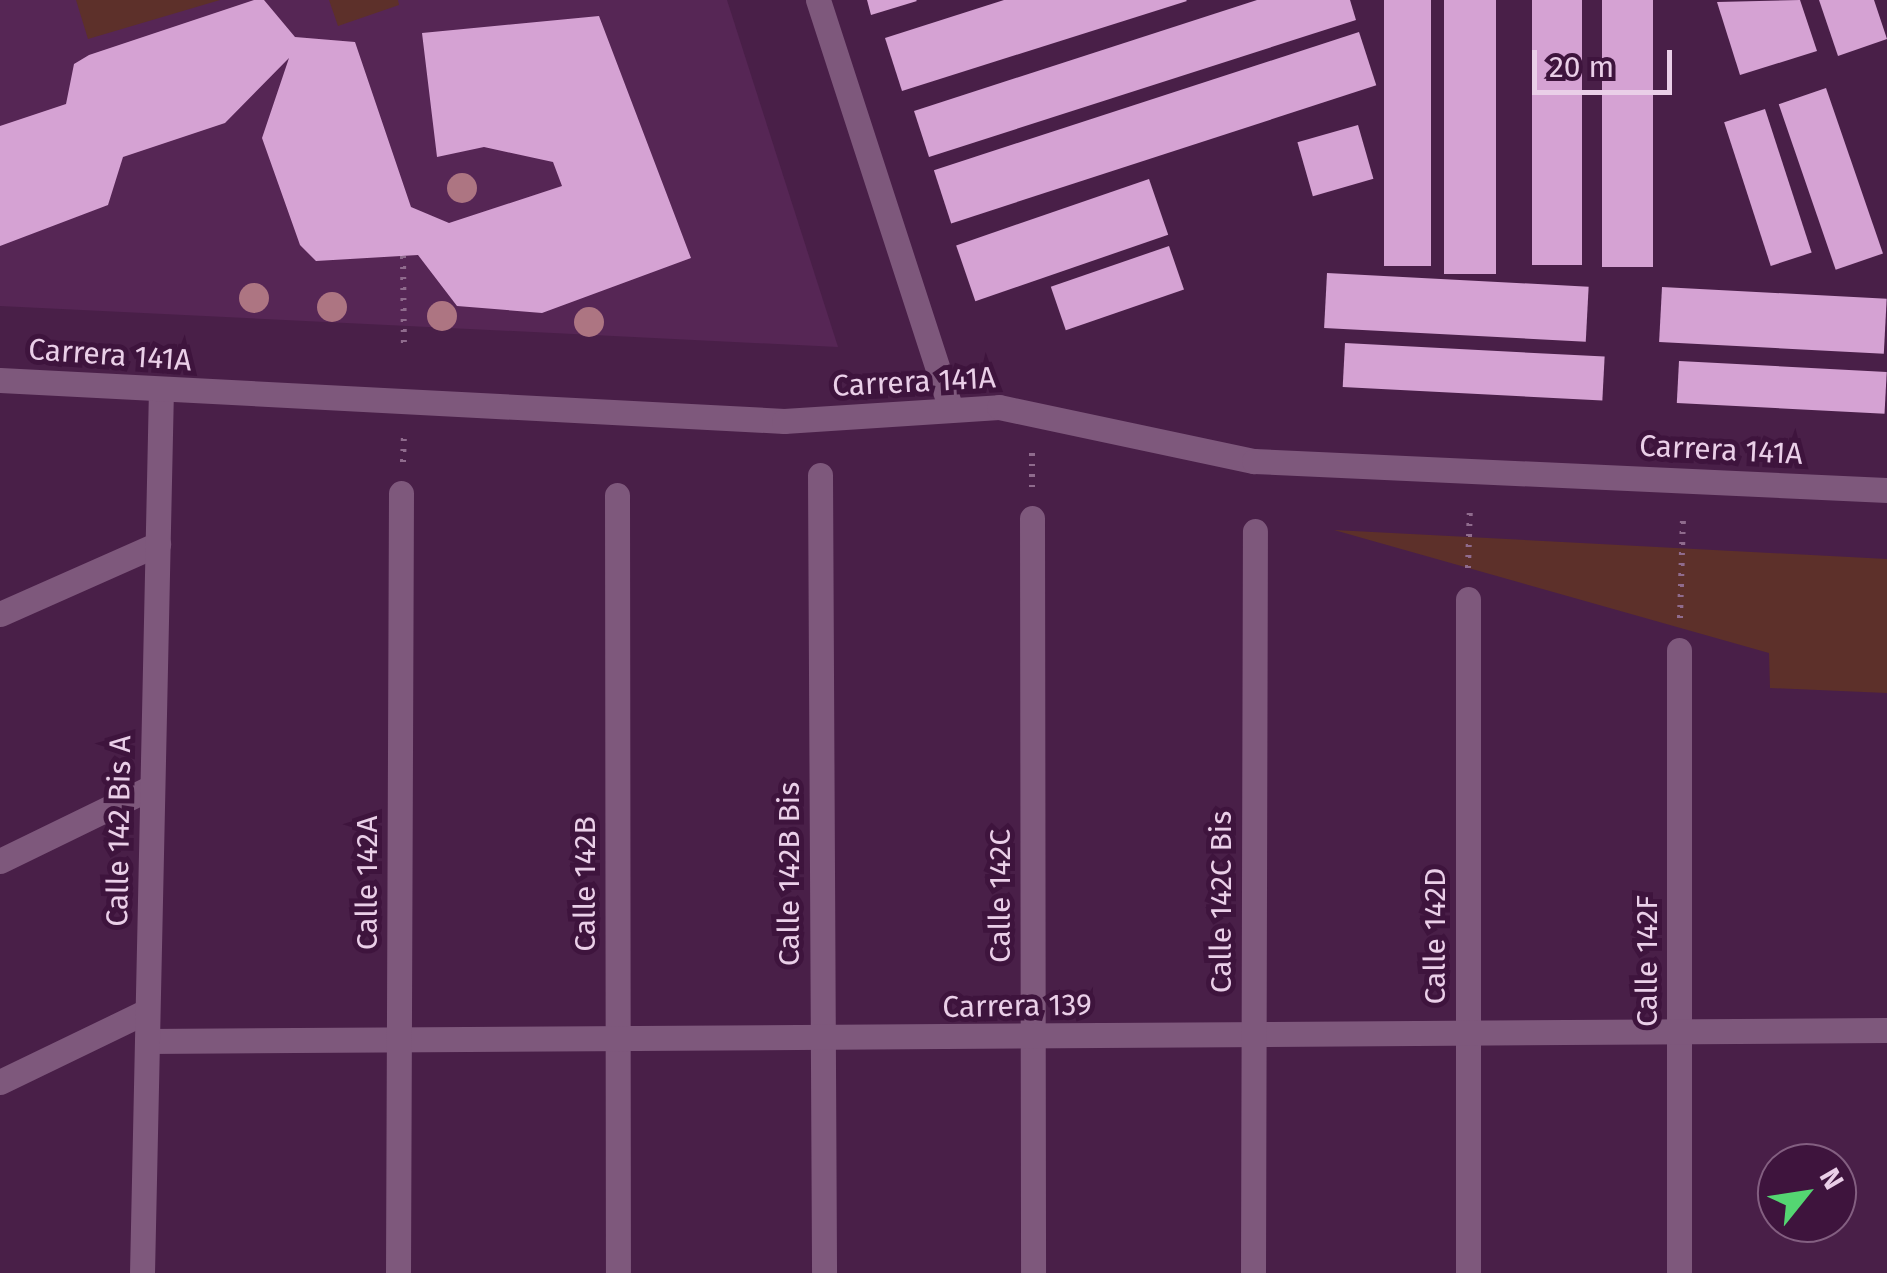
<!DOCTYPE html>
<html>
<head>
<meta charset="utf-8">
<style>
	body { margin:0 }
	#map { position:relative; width:1887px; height:1273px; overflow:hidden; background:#491f48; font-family:"Fira Sans",sans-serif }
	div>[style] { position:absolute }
	.built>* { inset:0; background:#562655 }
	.green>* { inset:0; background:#5d302a }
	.building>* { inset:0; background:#d5a2d3; transform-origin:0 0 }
	.path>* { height:6px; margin-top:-3px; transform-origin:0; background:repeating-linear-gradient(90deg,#8f6b8d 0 2.5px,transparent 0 10.5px) }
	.minor>* { height:25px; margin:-12.5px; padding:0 12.5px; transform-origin:12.5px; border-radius:12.5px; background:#7e587c }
	.tertiary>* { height:25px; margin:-12.5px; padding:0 12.5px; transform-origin:12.5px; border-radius:12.5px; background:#7e587c }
	.trees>* { width:30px; height:30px; margin:-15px; border-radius:50%; background:#ad7582 }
	span { translate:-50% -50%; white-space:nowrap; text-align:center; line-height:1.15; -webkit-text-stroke:10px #3e143d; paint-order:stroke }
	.street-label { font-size:30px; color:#eacfe8 }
	.north { position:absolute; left:1757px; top:1143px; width:100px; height:100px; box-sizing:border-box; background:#3e143d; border:2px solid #835f81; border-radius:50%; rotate:60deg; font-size:28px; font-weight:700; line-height:40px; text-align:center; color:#eacfe8 }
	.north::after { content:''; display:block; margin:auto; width:35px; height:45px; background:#54d672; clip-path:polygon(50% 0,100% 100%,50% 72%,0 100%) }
	.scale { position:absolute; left:1532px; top:50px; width:140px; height:45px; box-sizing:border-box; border:5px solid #eacfe8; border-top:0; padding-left:12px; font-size:30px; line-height:35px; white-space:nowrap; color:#eacfe8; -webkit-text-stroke:8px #3e143d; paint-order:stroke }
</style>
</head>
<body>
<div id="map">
	<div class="built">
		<div style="clip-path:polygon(0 0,727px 0,838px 347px,0 306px)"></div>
	</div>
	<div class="green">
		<div style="clip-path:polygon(76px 0,220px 0,88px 39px)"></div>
		<div style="clip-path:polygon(329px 0,398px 0,399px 5px,338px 26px)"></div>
		<div style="clip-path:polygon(1334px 530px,1887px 559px,1887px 693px,1770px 688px,1769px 653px)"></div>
	</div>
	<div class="building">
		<div style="clip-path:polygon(254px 0,264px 0,295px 37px,355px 42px,411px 207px,449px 223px,562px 186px,553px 162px,484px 147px,437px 157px,422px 33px,599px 16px,691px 258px,542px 313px,457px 306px,418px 255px,316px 261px,300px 245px,262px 138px,289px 58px,225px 123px,123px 157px,108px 205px,0 246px,0 126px,66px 104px,74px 64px,89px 55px)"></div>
		<div style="clip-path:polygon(867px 0,916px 0,917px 1px,871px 15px)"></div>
		<div style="clip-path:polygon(1004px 0,1186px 0,1187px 1px,902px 91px,885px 38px)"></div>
		<div style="clip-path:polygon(1257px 0,1350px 0,1356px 20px,929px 157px,914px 111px)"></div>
		<div style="left:1384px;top:0;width:47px;height:266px"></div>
		<div style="left:1444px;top:0;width:52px;height:274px"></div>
		<div style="left:1532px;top:0;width:50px;height:265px"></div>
		<div style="left:1602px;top:0;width:51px;height:267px"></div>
		<div style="clip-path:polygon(1800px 0,1817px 51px,1740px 75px,1717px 2px)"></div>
		<div style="clip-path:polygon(1819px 0,1874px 0,1887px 39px,1838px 56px)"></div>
		<div style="left:1359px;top:32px;width:56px;height:447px;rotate:72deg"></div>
		<div style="left:1826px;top:88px;width:175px;height:50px;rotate:71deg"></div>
		<div style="left:1765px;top:109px;width:151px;height:43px;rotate:72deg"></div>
		<div style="left:1358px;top:125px;width:56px;height:63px;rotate:74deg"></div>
		<div style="left:1149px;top:179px;width:59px;height:204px;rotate:71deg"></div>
		<div style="left:1169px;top:246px;width:46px;height:125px;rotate:71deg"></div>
		<div style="left:1327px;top:273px;width:262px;height:55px;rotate:3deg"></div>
		<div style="left:1662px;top:287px;width:225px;height:55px;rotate:3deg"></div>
		<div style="left:1345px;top:343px;width:260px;height:44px;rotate:3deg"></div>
		<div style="left:1679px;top:361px;width:208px;height:42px;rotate:3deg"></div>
	</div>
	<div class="path">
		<div style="left:403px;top:256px;width:91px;rotate:89.4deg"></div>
		<div style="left:403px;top:462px;width:28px;rotate:-88deg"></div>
		<div style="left:1032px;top:487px;width:37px;rotate:-90deg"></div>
		<div style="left:1468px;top:568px;width:62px;rotate:-88.2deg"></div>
		<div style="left:1680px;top:618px;width:102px;rotate:-88.3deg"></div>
	</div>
	<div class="minor">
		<div style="left:818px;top:0;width:428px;rotate:72deg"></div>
		<div style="left:820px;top:475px;width:798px;rotate:89.71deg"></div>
		<div style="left:617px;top:495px;width:778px;rotate:89.93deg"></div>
		<div style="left:1032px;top:518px;width:755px;rotate:89.92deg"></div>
		<div style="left:1468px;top:599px;width:674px;rotate:90deg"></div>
		<div style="left:0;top:614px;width:173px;rotate:-23.9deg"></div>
		<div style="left:1679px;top:650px;width:623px;rotate:90deg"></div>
		<div style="left:0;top:861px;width:169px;rotate:-26deg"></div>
		<div style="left:147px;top:1041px;width:1740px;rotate:-0.36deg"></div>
		<div style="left:0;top:1082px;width:163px;rotate:-25.8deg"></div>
		<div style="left:142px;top:1273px;width:882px;rotate:-88.77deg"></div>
		<div style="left:398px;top:1273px;width:780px;rotate:-89.78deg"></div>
		<div style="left:1253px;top:1273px;width:742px;rotate:-89.85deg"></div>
	</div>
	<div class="tertiary">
		<div style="left:0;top:380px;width:785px;rotate:2.99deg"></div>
		<div style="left:784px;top:421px;width:215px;rotate:-3.7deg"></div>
		<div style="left:999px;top:407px;width:261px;rotate:12deg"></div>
		<div style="left:1254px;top:461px;width:634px;rotate:2.62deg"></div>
	</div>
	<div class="trees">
		<div style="left:462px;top:188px"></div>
		<div style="left:254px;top:298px"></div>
		<div style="left:332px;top:307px"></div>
		<div style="left:442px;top:316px"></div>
		<div style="left:589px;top:322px"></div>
	</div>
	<div class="street-label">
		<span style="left:110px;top:355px;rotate:4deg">Carrera 141A</span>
		<span style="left:914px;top:382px;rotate:-3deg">Carrera 141A</span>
		<span style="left:1721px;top:450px;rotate:3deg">Carrera 141A</span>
		<span style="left:119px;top:831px;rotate:-89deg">Calle 142 Bis A</span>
		<span style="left:789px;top:874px;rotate:-90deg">Calle 142B Bis</span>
		<span style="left:367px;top:883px;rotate:-90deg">Calle 142A</span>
		<span style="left:585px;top:884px;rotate:-90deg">Calle 142B</span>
		<span style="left:1000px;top:896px;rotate:-90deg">Calle 142C</span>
		<span style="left:1221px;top:902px;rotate:-90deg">Calle 142C Bis</span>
		<span style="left:1435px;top:936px;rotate:-90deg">Calle 142D</span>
		<span style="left:1647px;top:961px;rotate:-90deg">Calle 142F</span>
		<span style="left:1017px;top:1006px;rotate:-1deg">Carrera 139</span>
	</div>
	<div class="north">N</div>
	<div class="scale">20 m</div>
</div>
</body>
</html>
